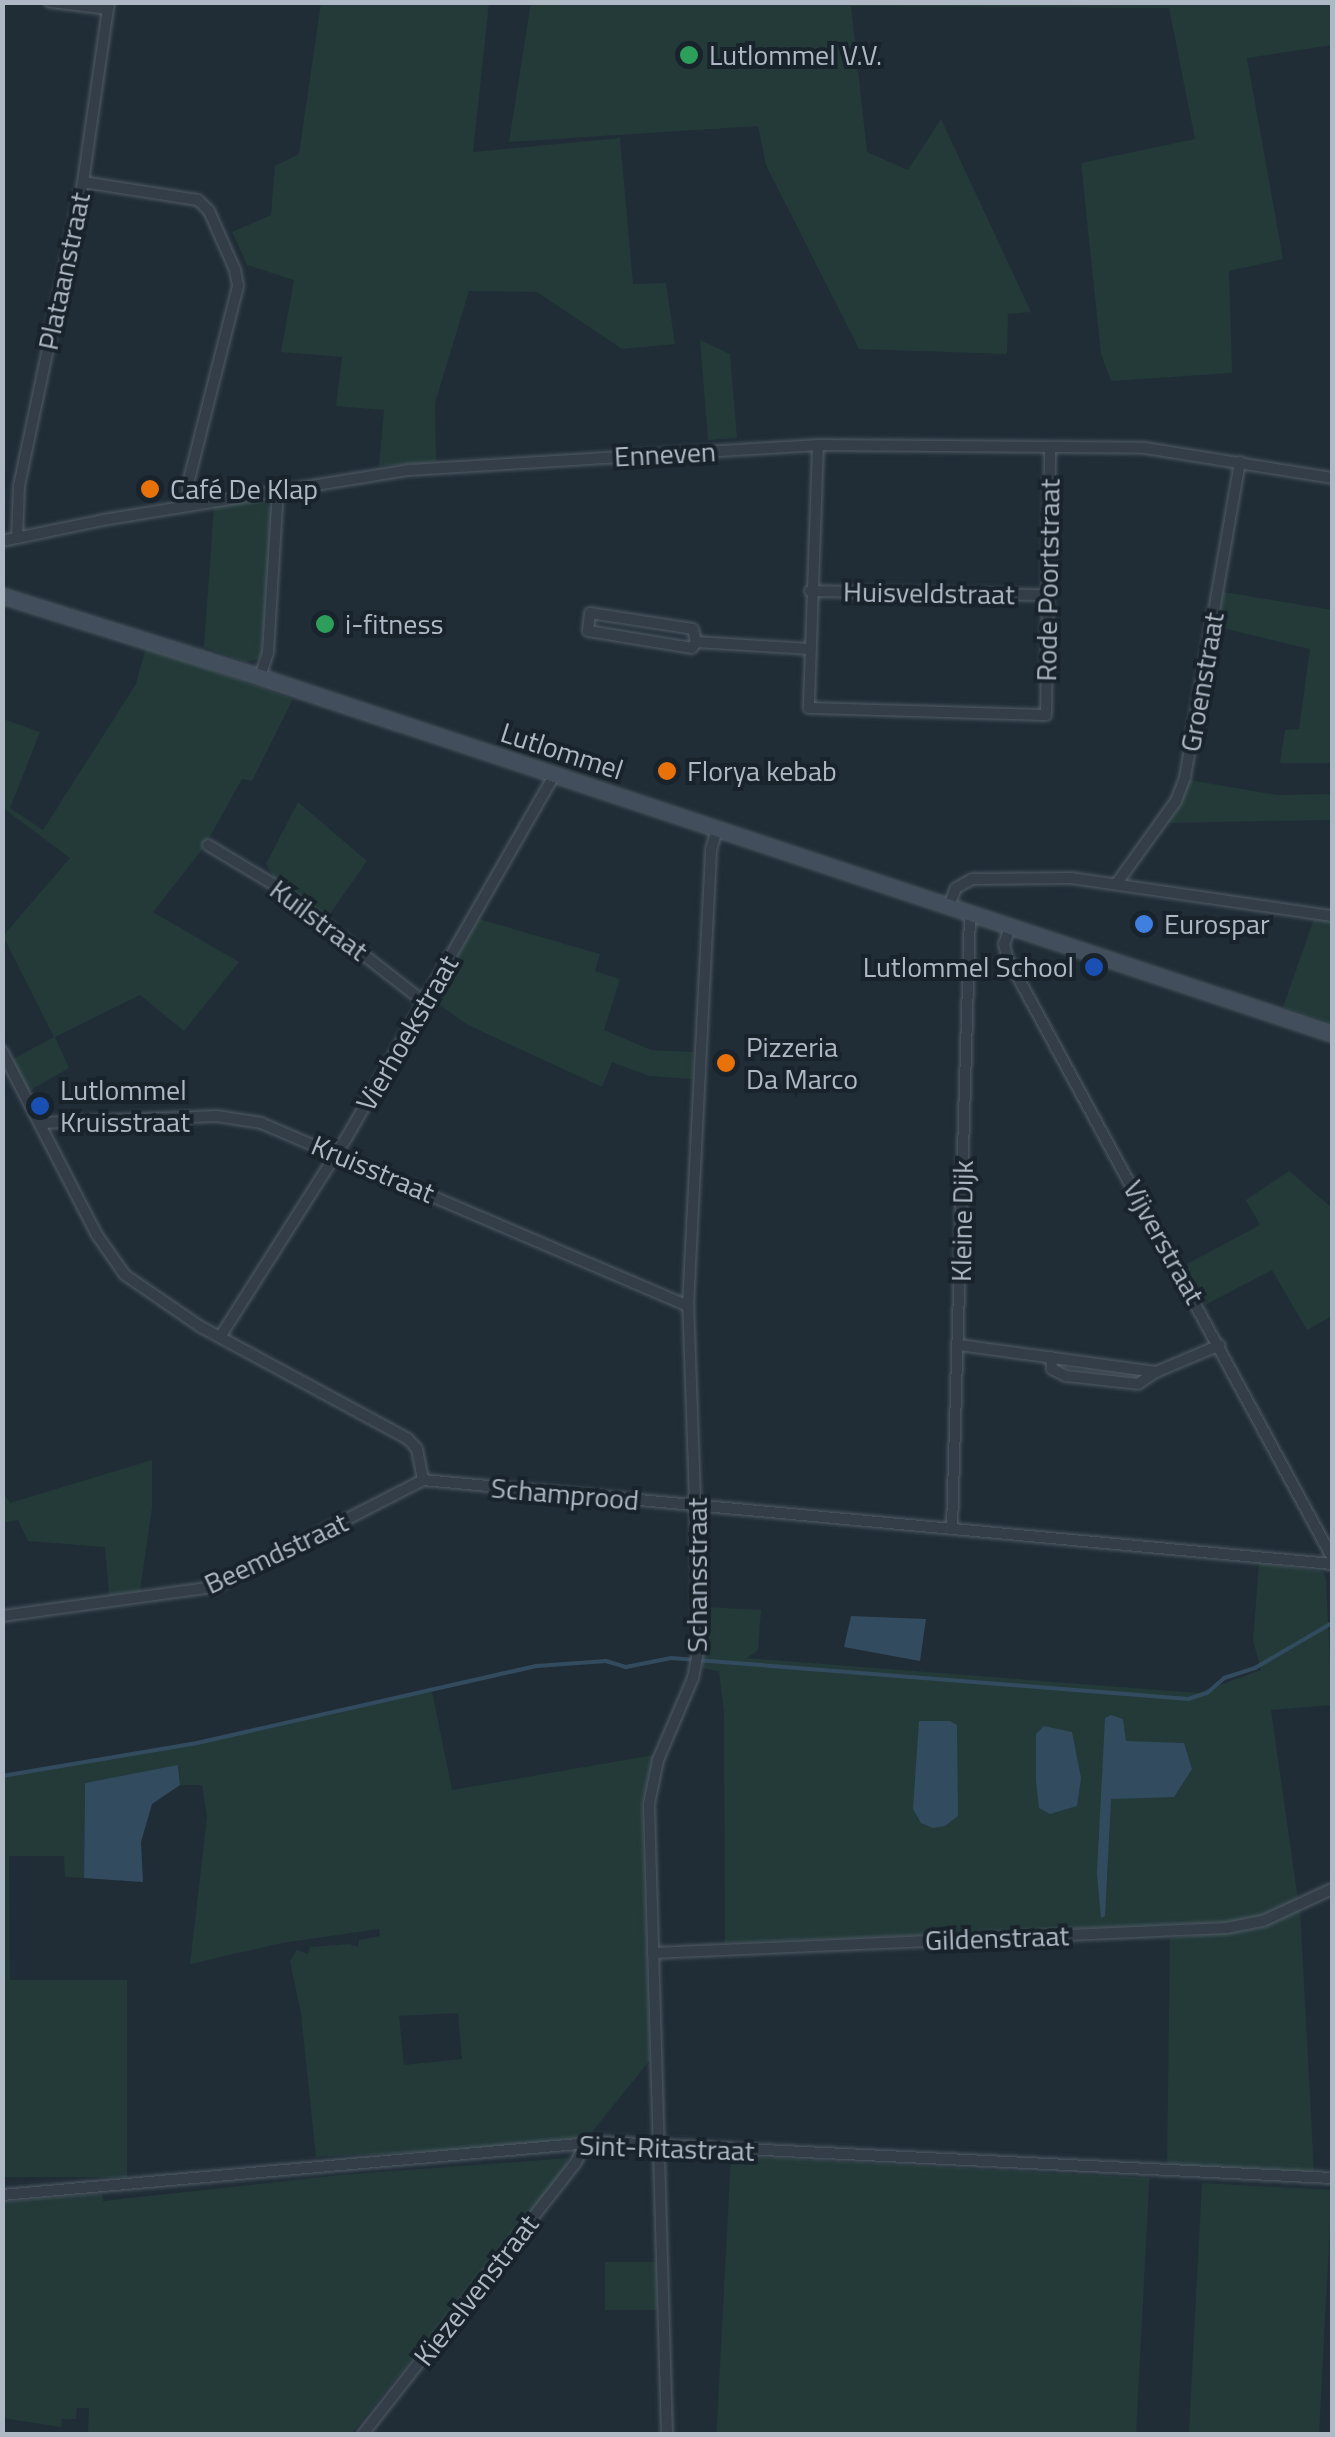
<!DOCTYPE html>
<html>
<head>
<meta charset="utf-8">
<style>
	body { margin:0 }
	#map { position:relative; width:1335px; height:2437px; overflow:hidden; background:#202d37; font-family:"Titillium Web",sans-serif }
	div>[style] { position:absolute }
	.green>* { inset:0; background:#233a39; transform-origin:0 0 }
	.water>* { inset:0; background:#334b5f }
	.stream>* { height:4px; margin:-2px; padding:0 2px; transform-origin:2px; border-radius:2px; background:#334b5f }
	.roads { filter:drop-shadow(0 0 2px #515c66) drop-shadow(0 0 2px #515c66) }
	.minor>* { height:10px; margin:-5px; padding:0 5px; transform-origin:5px; border-radius:5px; background:#343e48 }
	.secondary>* { height:14px; margin:-7px; padding:0 7px; transform-origin:7px; border-radius:7px; background:#424e5b }
	.dots>* { width:28px; height:28px; translate:-50% -50%; box-sizing:border-box; border:5px solid #19232c; border-radius:50% }
	span { translate:-50% -50%; white-space:nowrap; text-align:center; line-height:1.15; -webkit-text-stroke:8px #19232c; paint-order:stroke }
	.poi-label { font-size:28px; color:#aeb9c5 }
	.left { translate:0 -50%; text-align:left }
	.right { translate:-100% -50%; text-align:right }
	.street-label { font-size:28px; color:#aeb9c5 }
	.frame { position:absolute; inset:0; border:5px solid #aeb9c5; pointer-events:none }
</style>
</head>
<body>
<div id="map">
	<div class="green">
		<div style="clip-path:polygon(531px 2px,1332px 3px,1332px 45px,1247px 58px,1283px 259px,1229px 271px,1232px 373px,1111px 381px,1101px 354px,1081px 163px,1195px 139px,1169px 8px,851px 6px,867px 152px,908px 170px,941px 119px,1031px 312px,1008px 314px,1007px 354px,859px 349px,766px 165px,758px 126px,509px 142px)"></div>
		<div style="clip-path:polygon(437px 3px,489px 3px,473px 152px,620px 138px,633px 284px,666px 283px,675px 344px,622px 349px,537px 292px,469px 291px,435px 403px,436px 462px,379px 466px,384px 410px,336px 406px,342px 357px,281px 352px,294px 280px,247px 265px,232px 232px,271px 215px,275px 166px,299px 154px,321px 3px)"></div>
		<div style="clip-path:polygon(700px 340px,730px 354px,737px 438px,708px 440px)"></div>
		<div style="clip-path:polygon(262px 498px,272px 509px,262px 651px,259px 659px,245px 662px,204px 647px,214px 507px)"></div>
		<div style="clip-path:polygon(1223px 592px,1332px 610px,1332px 763px,1280px 763px,1285px 730px,1299px 729px,1310px 649px,1218px 627px)"></div>
		<div style="clip-path:polygon(146px 647px,293px 699px,252px 781px,242px 779px,204px 847px,153px 912px,239px 962px,184px 1031px,140px 995px,55px 1037px,69px 1068px,27px 1092px,11px 1060px,54px 1037px,3px 936px,70px 858px,3px 808px,3px 719px,40px 732px,10px 808px,43px 830px,136px 684px)"></div>
		<div style="clip-path:polygon(1189px 780px,1277px 795px,1332px 794px,1332px 820px,1166px 823px,1178px 809px)"></div>
		<div style="clip-path:polygon(298px 802px,367px 861px,327px 918px,274px 878px,266px 864px)"></div>
		<div style="clip-path:polygon(479px 919px,600px 954px,595px 971px,620px 979px,604px 1030px,651px 1050px,693px 1052px,693px 1079px,649px 1076px,612px 1062px,602px 1087px,466px 1024px,433px 1000px)"></div>
		<div style="clip-path:polygon(1314px 919px,1332px 922px,1332px 1023px,1283px 1007px)"></div>
		<div style="clip-path:polygon(1289px 1171px,1332px 1208px,1332px 1316px,1307px 1330px,1272px 1270px,1205px 1305px,1185px 1265px,1260px 1225px,1246px 1200px)"></div>
		<div style="clip-path:polygon(152px 1460px,152px 1508px,140px 1591px,109px 1595px,105px 1547px,28px 1541px,18px 1520px,3px 1523px,3px 1492px,10px 1503px)"></div>
		<div style="clip-path:polygon(1259px 1563px,1324px 1572px,1326px 1580px,1332px 1705px,1271px 1710px,1298px 1900px,1246px 1921px,725px 1943px,724px 1714px,719px 1671px,702px 1668px,705px 1607px,761px 1610px,758px 1650px,747px 1658px,1198px 1693px,1261px 1670px,1253px 1640px)"></div>
		<div style="clip-path:polygon(evenodd,432px 1691px,452px 1790px,654px 1755px,642px 1802px,650px 2060px,588px 2137px,493px 2148px,316px 2157px,301px 2014px,290px 1961px,297px 1950px,308px 1954px,310px 1947px,349px 1944px,358px 1947px,359px 1940px,380px 1936px,379px 1929px,282px 1943px,190px 1964px,207px 1817px,202px 1785px,180px 1785px,179px 1766px,85px 1783px,84px 1878px,65px 1877px,64px 1856px,9px 1856px,10px 1987px,3px 1988px,3px 1776px,197px 1743px,432px 1691px,458px 2013px,462px 2059px,404px 2065px,399px 2016px,458px 2013px)"></div>
		<div style="clip-path:polygon(1300px 1909px,1314px 2172px,1167px 2166px,1170px 1938px,1258px 1929px)"></div>
		<div style="left:127px;top:1980px;width:197px;height:125px;rotate:90deg"></div>
		<div style="left:731px;top:2156px;width:419px;height:278px;rotate:3deg"></div>
		<div style="clip-path:polygon(568px 2158px,564px 2171px,351px 2434px,88px 2434px,89px 2408px,77px 2408px,76px 2419px,62px 2419px,61px 2427px,3px 2418px,3px 2202px,102px 2193px,103px 2201px,341px 2175px)"></div>
		<div style="left:1202px;top:2183px;width:130px;height:251px;rotate:3deg"></div>
		<div style="left:605px;top:2262px;width:52px;height:48px"></div>
	</div>
	<div class="water">
		<div style="clip-path:polygon(851px 1616px,926px 1619px,920px 1661px,844px 1647px)"></div>
		<div style="clip-path:polygon(1111px 1715px,1123px 1719px,1126px 1741px,1184px 1743px,1192px 1769px,1174px 1797px,1111px 1799px,1105px 1916px,1101px 1918px,1097px 1873px,1105px 1718px)"></div>
		<div style="clip-path:polygon(919px 1721px,950px 1721px,957px 1725px,958px 1816px,945px 1826px,933px 1828px,921px 1823px,913px 1809px)"></div>
		<div style="clip-path:polygon(1044px 1726px,1072px 1732px,1081px 1778px,1077px 1806px,1050px 1814px,1039px 1808px,1036px 1781px,1036px 1734px)"></div>
		<div style="clip-path:polygon(178px 1765px,180px 1785px,152px 1804px,141px 1842px,143px 1882px,84px 1878px,85px 1783px)"></div>
	</div>
	<div class="stream">
		<div style="left:2px;top:1776px;width:198px;rotate:-9.6deg"></div>
		<div style="left:197px;top:1743px;width:349px;rotate:-12.8deg"></div>
		<div style="left:537px;top:1666px;width:69px;rotate:-4.1deg"></div>
		<div style="left:606px;top:1661px;width:21px;rotate:17deg"></div>
		<div style="left:626px;top:1667px;width:46px;rotate:-11.3deg"></div>
		<div style="left:671px;top:1658px;width:519px;rotate:4.53deg"></div>
		<div style="left:1188px;top:1699px;width:20px;rotate:-18deg"></div>
		<div style="left:1207px;top:1693px;width:23px;rotate:-41deg"></div>
		<div style="left:1224px;top:1678px;width:33px;rotate:-18deg"></div>
		<div style="left:1255px;top:1668px;width:89px;rotate:-30.3deg"></div>
	</div>
	<div class="roads">
		<div class="minor">
			<div style="left:50px;top:2px;width:58px;rotate:6.9deg"></div>
			<div style="left:83px;top:182px;width:116px;rotate:8.9deg"></div>
			<div style="left:198px;top:200px;width:16px;rotate:45deg"></div>
			<div style="left:209px;top:211px;width:64px;rotate:66.2deg"></div>
			<div style="left:235px;top:270px;width:16px;rotate:79deg"></div>
			<div style="left:238px;top:286px;width:203px;rotate:104.2deg"></div>
			<div style="left:188px;top:483px;width:23px;rotate:88deg"></div>
			<div style="left:818px;top:445px;width:263px;rotate:92deg"></div>
			<div style="left:809px;top:708px;width:237px;rotate:1.7deg"></div>
			<div style="left:1046px;top:715px;width:268px;rotate:-89.1deg"></div>
			<div style="left:17px;top:538px;width:52px;rotate:-87.8deg"></div>
			<div style="left:19px;top:486px;width:311px;rotate:-78.1deg"></div>
			<div style="left:83px;top:182px;width:182px;rotate:-81.8deg"></div>
			<div style="left:2px;top:541px;width:103px;rotate:-11.7deg"></div>
			<div style="left:103px;top:520px;width:310px;rotate:-9.3deg"></div>
			<div style="left:409px;top:470px;width:410px;rotate:-3.5deg"></div>
			<div style="left:818px;top:445px;width:327px;rotate:0.5deg"></div>
			<div style="left:1145px;top:448px;width:189px;rotate:9.1deg"></div>
			<div style="left:810px;top:591px;width:238px;rotate:1deg"></div>
			<div style="left:696px;top:642px;width:7px;rotate:124deg"></div>
			<div style="left:692px;top:648px;width:105px;rotate:-170.7deg"></div>
			<div style="left:588px;top:631px;width:18px;rotate:-84deg"></div>
			<div style="left:590px;top:613px;width:104px;rotate:8.8deg"></div>
			<div style="left:693px;top:629px;width:13px;rotate:77deg"></div>
			<div style="left:696px;top:642px;width:114px;rotate:3.5deg"></div>
			<div style="left:260px;top:677px;width:25px;rotate:-72deg"></div>
			<div style="left:268px;top:653px;width:163px;rotate:-86.5deg"></div>
			<div style="left:208px;top:845px;width:76px;rotate:31deg"></div>
			<div style="left:273px;top:884px;width:192px;rotate:38deg"></div>
			<div style="left:1117px;top:883px;width:101px;rotate:-54.3deg"></div>
			<div style="left:1176px;top:801px;width:26px;rotate:-69deg"></div>
			<div style="left:1185px;top:777px;width:320px;rotate:-80.1deg"></div>
			<div style="left:949px;top:906px;width:19px;rotate:-69deg"></div>
			<div style="left:956px;top:888px;width:18px;rotate:-29deg"></div>
			<div style="left:972px;top:879px;width:99px;rotate:-0.6deg"></div>
			<div style="left:1071px;top:878px;width:264px;rotate:8.3deg"></div>
			<div style="left:1010px;top:927px;width:18px;rotate:109deg"></div>
			<div style="left:1004px;top:944px;width:13px;rotate:77deg"></div>
			<div style="left:1007px;top:957px;width:682px;rotate:61.56deg"></div>
			<div style="left:2px;top:1051px;width:207px;rotate:62.7deg"></div>
			<div style="left:97px;top:1235px;width:49px;rotate:55deg"></div>
			<div style="left:125px;top:1275px;width:92px;rotate:34.4deg"></div>
			<div style="left:201px;top:1327px;width:235px;rotate:28.4deg"></div>
			<div style="left:408px;top:1439px;width:13px;rotate:48deg"></div>
			<div style="left:417px;top:1449px;width:32px;rotate:79deg"></div>
			<div style="left:40px;top:1123px;width:177px;rotate:-2.3deg"></div>
			<div style="left:217px;top:1116px;width:45px;rotate:9deg"></div>
			<div style="left:261px;top:1123px;width:465px;rotate:23.2deg"></div>
			<div style="left:220px;top:1337px;width:237px;rotate:-57.6deg"></div>
			<div style="left:347px;top:1137px;width:417px;rotate:-60.2deg"></div>
			<div style="left:959px;top:1345px;width:199px;rotate:7.8deg"></div>
			<div style="left:1156px;top:1372px;width:69px;rotate:-22.9deg"></div>
			<div style="left:1051px;top:1357px;width:12px;rotate:85deg"></div>
			<div style="left:1052px;top:1369px;width:16px;rotate:27deg"></div>
			<div style="left:1066px;top:1376px;width:72px;rotate:6.3deg"></div>
			<div style="left:1138px;top:1384px;width:22px;rotate:-34deg"></div>
			<div style="left:423px;top:1480px;width:913px;rotate:5.28deg"></div>
			<div style="left:952px;top:1528px;width:615px;rotate:-88.32deg"></div>
			<div style="left:2px;top:1616px;width:215px;rotate:-7.8deg"></div>
			<div style="left:215px;top:1587px;width:234px;rotate:-27.2deg"></div>
			<div style="left:653px;top:1953px;width:574px;rotate:-2.5deg"></div>
			<div style="left:1226px;top:1928px;width:38px;rotate:-11deg"></div>
			<div style="left:1263px;top:1921px;width:76px;rotate:-24.9deg"></div>
			<div style="left:2px;top:2195px;width:601px;rotate:-5.06deg"></div>
			<div style="left:601px;top:2142px;width:732px;rotate:2.82deg"></div>
			<div style="left:363px;top:2434px;width:343px;rotate:-51.9deg"></div>
			<div style="left:575px;top:2164px;width:24px;rotate:-62deg"></div>
			<div style="left:667px;top:2434px;width:630px;rotate:-91.64deg"></div>
			<div style="left:649px;top:1804px;width:45px;rotate:-78.4deg"></div>
			<div style="left:658px;top:1760px;width:89px;rotate:-66.9deg"></div>
			<div style="left:693px;top:1678px;width:37px;rotate:-79deg"></div>
			<div style="left:700px;top:1642px;width:336px;rotate:-92deg"></div>
			<div style="left:688px;top:1306px;width:457px;rotate:-87.1deg"></div>
			<div style="left:711px;top:850px;width:22px;rotate:-74deg"></div>
		</div>
		<div class="secondary">
			<div style="left:2px;top:596px;width:270px;rotate:17.4deg"></div>
			<div style="left:260px;top:677px;width:1130px;rotate:18.42deg"></div>
		</div>
	</div>
	<div class="dots">
		<div style="left:689px;top:55px;background:#2e9e5b"></div>
		<div style="left:150px;top:489px;background:#e8710a"></div>
		<div style="left:325px;top:624px;background:#2e9e5b"></div>
		<div style="left:667px;top:771px;background:#e8710a"></div>
		<div style="left:1144px;top:924px;background:#3f7fe0"></div>
		<div style="left:1094px;top:967px;background:#1a4fb4"></div>
		<div style="left:726px;top:1063px;background:#e8710a"></div>
		<div style="left:40px;top:1106px;background:#1a4fb4"></div>
	</div>
	<div class="poi-label">
		<span class="left" style="left:709px;top:55px">Lutlommel V.V.</span>
		<span class="left" style="left:170px;top:489px">Café De Klap</span>
		<span class="left" style="left:345px;top:624px">i-fitness</span>
		<span class="left" style="left:687px;top:771px">Florya kebab</span>
		<span class="left" style="left:1164px;top:924px">Eurospar</span>
		<span class="right" style="left:1074px;top:967px">Lutlommel School</span>
		<span class="left" style="left:746px;top:1063px">Pizzeria<br>Da Marco</span>
		<span class="left" style="left:60px;top:1106px">Lutlommel<br>Kruisstraat</span>
	</div>
	<div class="street-label">
		<span style="left:64px;top:271px;rotate:-78deg">Plataanstraat</span>
		<span style="left:665px;top:454px;rotate:-3deg">Enneven</span>
		<span style="left:1048px;top:580px;rotate:-89deg">Rode Poortstraat</span>
		<span style="left:929px;top:593px;rotate:1deg">Huisveldstraat</span>
		<span style="left:1202px;top:682px;rotate:-80deg">Groenstraat</span>
		<span style="left:562px;top:751px;rotate:18deg">Lutlommel</span>
		<span style="left:319px;top:920px;rotate:37deg">Kuilstraat</span>
		<span style="left:407px;top:1033px;rotate:-60deg">Vierhoekstraat</span>
		<span style="left:373px;top:1169px;rotate:23deg">Kruisstraat</span>
		<span style="left:962px;top:1221px;rotate:-89deg">Kleine Dijk</span>
		<span style="left:1164px;top:1242px;rotate:61deg">Vijverstraat</span>
		<span style="left:565px;top:1494px;rotate:5deg">Schamprood</span>
		<span style="left:276px;top:1553px;rotate:-25deg">Beemdstraat</span>
		<span style="left:697px;top:1575px;rotate:-90deg">Schansstraat</span>
		<span style="left:997px;top:1938px;rotate:-2deg">Gildenstraat</span>
		<span style="left:667px;top:2148px;rotate:2deg">Sint-Ritastraat</span>
		<span style="left:476px;top:2290px;rotate:-52deg">Kiezelvenstraat</span>
	</div>
	<div class="frame"></div>
</div>
</body>
</html>
